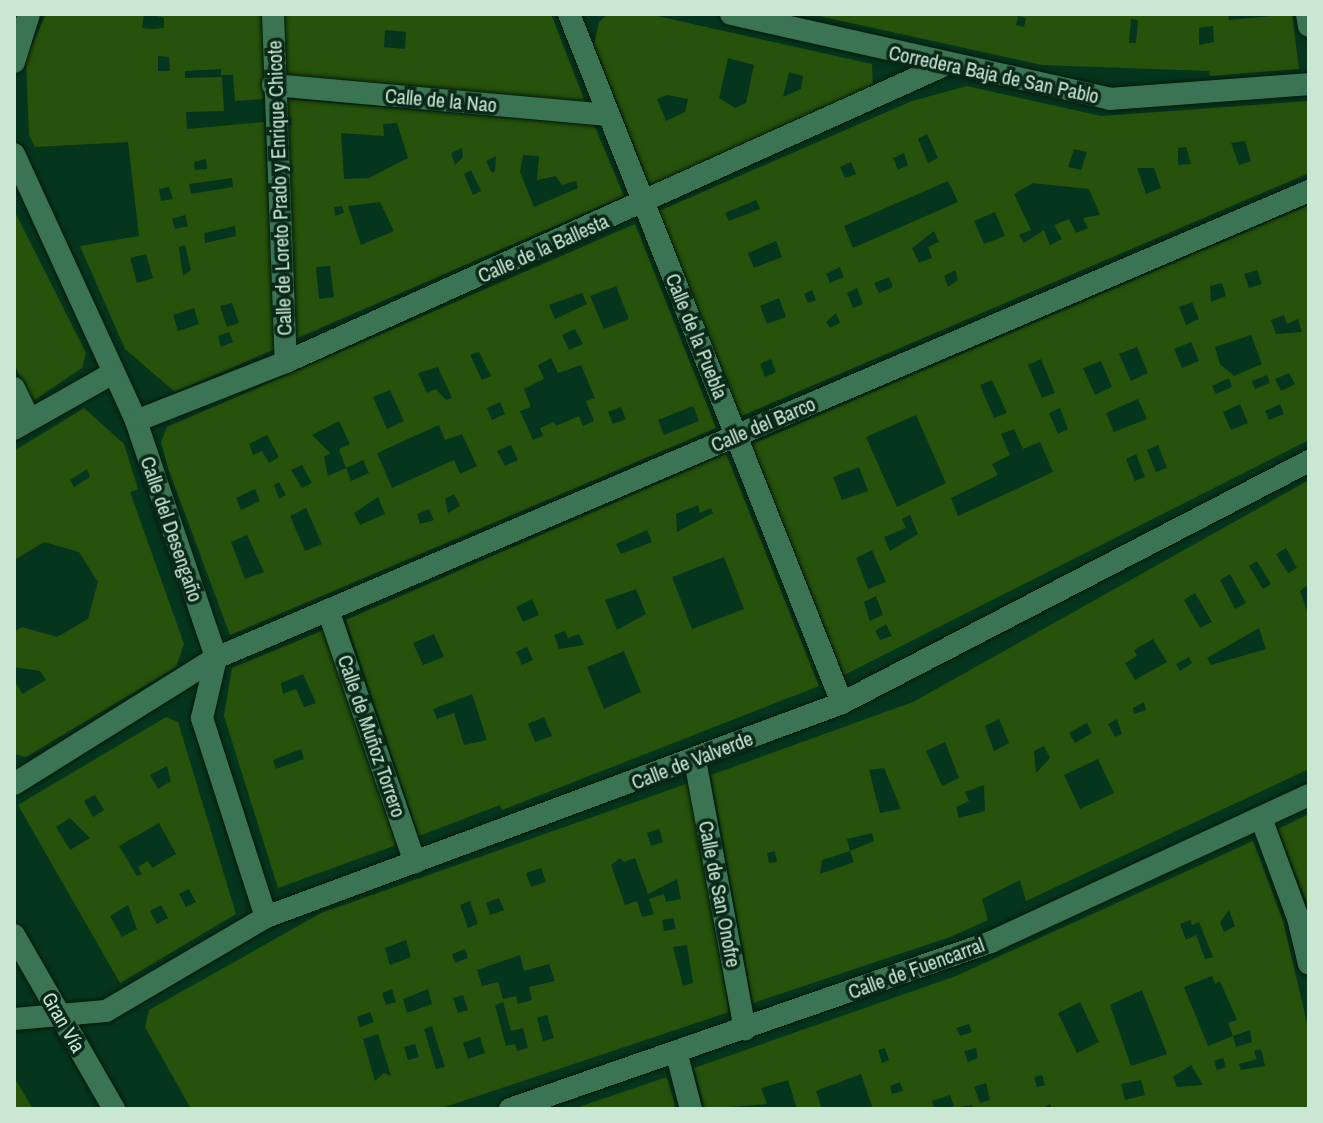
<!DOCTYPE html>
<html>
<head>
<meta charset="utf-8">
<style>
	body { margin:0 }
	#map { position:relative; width:1323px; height:1123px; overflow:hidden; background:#06351e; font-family:"Archivo Narrow",sans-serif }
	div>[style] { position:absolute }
	.building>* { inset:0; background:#27520c }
	.roads { filter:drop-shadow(0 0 2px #001a0a) drop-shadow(0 0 2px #001a0a) }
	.pedestrian>* { height:22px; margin:-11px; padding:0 11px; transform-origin:11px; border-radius:11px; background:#3b7453 }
	.minor>* { height:22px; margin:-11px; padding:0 11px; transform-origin:11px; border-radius:11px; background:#3b7453 }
	.tertiary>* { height:22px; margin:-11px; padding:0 11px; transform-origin:11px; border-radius:11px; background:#3b7453 }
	span { translate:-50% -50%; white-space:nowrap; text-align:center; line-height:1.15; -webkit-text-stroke:7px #0a2818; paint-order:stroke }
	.street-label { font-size:20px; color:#c9e7d3 }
	.frame { position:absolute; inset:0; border:16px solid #c9e7d3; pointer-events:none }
</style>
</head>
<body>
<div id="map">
	<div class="building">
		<div style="clip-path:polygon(evenodd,46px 14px,144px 14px,142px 28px,152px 29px,164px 28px,164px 18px,150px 14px,270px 14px,263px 99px,235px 101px,233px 75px,221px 75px,221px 69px,185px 71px,185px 78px,222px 77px,224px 111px,186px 112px,187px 129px,264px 122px,275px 349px,175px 392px,125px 349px,80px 246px,139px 236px,128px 142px,35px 147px,29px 135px,26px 58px,46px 14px,158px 56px,169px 57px,170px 71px,158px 71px,158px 56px,46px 14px,206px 159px,207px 169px,195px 170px,194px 162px,206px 159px,46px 14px,232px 178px,233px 187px,191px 194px,189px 184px,232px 178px,46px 14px,169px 187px,173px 199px,161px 201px,159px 189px,169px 187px,46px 14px,185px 215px,188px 226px,175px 229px,172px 219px,185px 215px,46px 14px,235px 226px,236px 236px,205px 243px,204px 233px,235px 226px,46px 14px,178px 242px,179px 247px,185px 245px,191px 270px,183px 276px,178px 242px,46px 14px,146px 254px,153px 278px,137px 283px,130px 258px,146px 254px,46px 14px,232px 303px,239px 323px,227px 327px,220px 306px,232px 303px,46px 14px,194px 308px,199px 324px,178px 331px,173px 315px,194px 308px,46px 14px,229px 332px,233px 342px,221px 347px,218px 336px,229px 332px)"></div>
		<div style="clip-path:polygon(evenodd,283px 14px,551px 14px,585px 102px,287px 75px,283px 14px,385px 30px,406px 32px,405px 49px,384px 47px,385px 30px)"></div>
		<div style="clip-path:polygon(evenodd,608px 14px,648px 14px,872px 64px,873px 88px,650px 185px,594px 45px,599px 22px,608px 14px,728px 58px,754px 65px,746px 103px,735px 108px,719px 98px,728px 58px,608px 14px,789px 72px,803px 76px,801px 89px,783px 97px,789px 72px,608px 14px,667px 95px,688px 99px,685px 112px,666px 121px,657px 99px,667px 95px)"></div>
		<div style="clip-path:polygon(evenodd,810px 14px,1228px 14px,1229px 20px,1292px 14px,1299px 69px,1210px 76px,1209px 71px,1042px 65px,810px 14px,1018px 16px,1026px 18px,1024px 27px,1016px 25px,1018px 16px,810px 14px,1131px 19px,1138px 20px,1136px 43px,1129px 43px,1131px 19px,810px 14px,1213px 26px,1214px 42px,1199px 45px,1199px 28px,1213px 26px)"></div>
		<div style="clip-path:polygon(evenodd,967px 86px,1101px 116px,1309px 101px,1309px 173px,741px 416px,659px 211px,912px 101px,967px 86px,927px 134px,938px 158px,928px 163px,918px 139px,927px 134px,967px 86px,1245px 141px,1251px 161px,1239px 165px,1231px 143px,1245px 141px,967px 86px,1186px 147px,1191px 164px,1178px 165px,1178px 148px,1186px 147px,967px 86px,1074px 149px,1087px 152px,1081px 170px,1068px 167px,1074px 149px,967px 86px,904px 153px,908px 165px,898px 170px,893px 158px,904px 153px,967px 86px,851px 162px,856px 174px,845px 178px,840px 167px,851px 162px,967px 86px,1137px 168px,1154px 168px,1161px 188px,1146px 194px,1137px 168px,967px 86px,948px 181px,958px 202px,853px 248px,844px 226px,948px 181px,967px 86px,1033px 183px,1089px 189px,1100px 215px,1083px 218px,1088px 228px,1076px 233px,1069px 219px,1054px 225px,1062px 239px,1050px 245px,1044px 230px,1024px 243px,1019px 235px,1031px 230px,1014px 194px,1033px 183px,967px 86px,756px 200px,760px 209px,729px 221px,725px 213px,756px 200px,967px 86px,995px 212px,1005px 236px,984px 244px,974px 221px,995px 212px,967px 86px,934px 231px,939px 242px,928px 247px,932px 258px,919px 263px,912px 248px,934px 231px,967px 86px,776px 241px,782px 257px,754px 268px,748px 253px,776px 241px,967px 86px,840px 267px,844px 277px,830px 283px,826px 274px,840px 267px,967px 86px,955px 270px,958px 280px,948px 287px,944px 276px,955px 270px,967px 86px,889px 277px,893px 287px,879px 293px,874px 283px,889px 277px,967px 86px,857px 288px,863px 304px,853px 308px,847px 293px,857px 288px,967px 86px,812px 290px,816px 300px,808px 303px,804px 294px,812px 290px,967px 86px,779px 298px,786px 317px,767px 324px,760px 306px,779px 298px,967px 86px,836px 313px,840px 323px,830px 328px,826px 322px,836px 313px,967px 86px,771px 359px,776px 372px,765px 377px,760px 364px,771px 359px)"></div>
		<div style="clip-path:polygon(evenodd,286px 99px,594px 125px,624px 196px,295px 339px,286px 99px,397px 123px,408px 158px,369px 178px,344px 179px,341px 133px,384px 136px,383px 124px,397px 123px,286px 99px,462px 148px,463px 157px,455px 165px,451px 153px,462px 148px,286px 99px,523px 155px,539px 156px,537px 180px,556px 176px,562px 185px,576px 181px,578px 188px,534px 207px,520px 172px,523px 155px,286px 99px,496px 156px,495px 171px,492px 173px,486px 161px,496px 156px,286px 99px,471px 170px,481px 191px,473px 195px,464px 174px,471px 170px,286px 99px,380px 202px,394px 231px,361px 245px,348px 206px,380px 202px,286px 99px,342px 206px,344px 213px,335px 216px,334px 207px,342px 206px,286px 99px,330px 266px,334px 297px,319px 299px,316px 267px,330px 266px)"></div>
		<div style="clip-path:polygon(evenodd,1309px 205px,1309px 440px,844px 675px,752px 444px,1309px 205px,1257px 270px,1262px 284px,1249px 288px,1244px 274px,1257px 270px,1309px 205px,1222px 283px,1226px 296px,1211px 302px,1210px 286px,1222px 283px,1309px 205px,1192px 302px,1199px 319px,1186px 325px,1179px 307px,1192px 302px,1309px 205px,1284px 315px,1287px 324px,1298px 319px,1302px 332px,1276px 334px,1271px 320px,1284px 315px,1309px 205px,1251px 335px,1262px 364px,1234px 376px,1220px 364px,1215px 347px,1251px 335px,1309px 205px,1191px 342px,1199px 361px,1182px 368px,1174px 349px,1191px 342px,1309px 205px,1137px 347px,1148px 373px,1131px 381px,1119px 354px,1137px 347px,1309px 205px,1041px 359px,1055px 393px,1042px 398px,1028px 365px,1041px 359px,1309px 205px,1101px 361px,1112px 387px,1095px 395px,1083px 368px,1101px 361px,1309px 205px,1289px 373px,1295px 384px,1281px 391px,1275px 379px,1289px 373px,1309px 205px,1267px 375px,1270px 383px,1255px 389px,1252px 381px,1267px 375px,1309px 205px,1229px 378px,1232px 387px,1216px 394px,1212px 386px,1229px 378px,1309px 205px,992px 380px,1007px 413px,994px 418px,980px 385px,992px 380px,1309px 205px,1138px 399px,1147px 419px,1114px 432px,1106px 413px,1138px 399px,1309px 205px,1240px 404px,1248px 423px,1231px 430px,1223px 412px,1240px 404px,1309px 205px,1280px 404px,1284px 414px,1269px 420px,1265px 411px,1280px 404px,1309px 205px,1060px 408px,1068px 429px,1058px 434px,1049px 413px,1060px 408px,1309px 205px,916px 415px,946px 483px,897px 507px,866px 437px,916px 415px,1309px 205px,1014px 429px,1023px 449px,1040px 442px,1053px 472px,958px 516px,951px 498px,998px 475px,992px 464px,1010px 455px,1001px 434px,1014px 429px,1309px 205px,1158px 445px,1167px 468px,1156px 472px,1147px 450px,1158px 445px,1309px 205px,1136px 454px,1145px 477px,1135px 481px,1126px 459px,1136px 454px,1309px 205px,859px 467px,868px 491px,842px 500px,833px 477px,859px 467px,1309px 205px,910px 515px,918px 534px,890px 551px,884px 537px,906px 528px,902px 519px,910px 515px,1309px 205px,872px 550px,886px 582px,868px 589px,856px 558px,872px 550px,1309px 205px,876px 596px,883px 615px,870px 621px,864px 602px,876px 596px,1309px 205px,886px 624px,892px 636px,880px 640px,875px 631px,886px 624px)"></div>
		<div style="clip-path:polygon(14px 210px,86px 353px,82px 368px,33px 401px,14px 364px)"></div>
		<div style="clip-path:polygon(evenodd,635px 224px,716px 428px,230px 635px,168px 468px,161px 442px,167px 427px,635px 224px,616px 286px,629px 319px,604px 329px,590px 296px,616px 286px,635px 224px,582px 293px,587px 304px,555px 319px,549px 305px,582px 293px,635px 224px,575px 329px,583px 344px,569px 350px,562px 335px,575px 329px,635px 224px,479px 352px,491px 376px,482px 380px,470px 355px,479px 352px,635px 224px,551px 358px,558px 373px,581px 365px,595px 398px,586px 401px,594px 421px,583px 426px,579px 416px,556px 426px,554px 422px,540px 428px,543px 436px,533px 440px,520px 411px,531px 407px,524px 389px,544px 379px,538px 365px,551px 358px,635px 224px,438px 367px,452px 398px,446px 400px,436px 389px,427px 393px,418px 373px,438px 367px,635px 224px,390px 390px,404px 421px,387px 429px,373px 397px,390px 390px,635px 224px,500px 402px,505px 414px,492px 420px,487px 408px,500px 402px,635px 224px,693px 406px,699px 421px,664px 435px,658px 420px,693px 406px,635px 224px,621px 407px,626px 419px,613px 424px,608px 412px,621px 407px,635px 224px,339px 421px,350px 444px,339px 449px,346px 468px,363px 460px,369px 473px,351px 481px,346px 468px,328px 476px,324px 457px,330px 453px,312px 435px,339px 421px,635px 224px,439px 425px,445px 440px,462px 434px,477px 466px,460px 474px,454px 460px,392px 488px,377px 453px,439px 425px,635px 224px,267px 435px,279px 457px,269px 463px,262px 451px,253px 455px,249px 444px,267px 435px,635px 224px,511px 445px,518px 460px,505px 466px,497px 451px,511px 445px,635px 224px,302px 465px,312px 483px,302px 488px,291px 470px,302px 465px,635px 224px,279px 482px,286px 495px,279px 499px,274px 485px,279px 482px,635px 224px,255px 489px,260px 501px,241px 510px,236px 498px,255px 489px,635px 224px,454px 494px,460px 506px,448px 513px,445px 499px,454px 494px,635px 224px,378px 497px,385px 514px,360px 525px,354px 513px,378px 497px,635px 224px,306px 508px,322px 544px,305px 551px,290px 516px,306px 508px,635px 224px,429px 509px,434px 520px,420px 524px,417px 514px,429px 509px,635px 224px,247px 535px,264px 572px,245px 579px,231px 542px,247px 535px)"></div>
		<div style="clip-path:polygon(evenodd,84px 408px,124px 444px,138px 489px,130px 492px,184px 644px,176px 667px,26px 757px,14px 754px,14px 679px,22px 694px,46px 680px,40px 671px,14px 667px,14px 632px,22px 627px,57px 637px,88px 619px,98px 582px,79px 552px,44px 542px,14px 560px,14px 451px,84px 408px,87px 469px,90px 477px,74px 487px,70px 480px,87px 469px)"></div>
		<div style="clip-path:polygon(evenodd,726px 454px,819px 686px,502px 810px,500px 805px,419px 836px,346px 620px,726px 454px,698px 505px,700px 513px,711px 508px,713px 513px,677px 532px,676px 514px,698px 505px,726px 454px,647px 530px,652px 542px,621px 554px,616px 544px,647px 530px,726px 454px,724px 557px,744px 609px,692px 629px,672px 577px,724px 557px,726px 454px,636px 589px,646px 614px,617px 630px,605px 600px,636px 589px,726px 454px,532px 599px,539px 615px,523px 622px,516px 607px,532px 599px,726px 454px,565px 631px,568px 638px,579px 634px,584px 645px,559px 649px,554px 635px,565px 631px,726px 454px,434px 634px,444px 657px,423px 665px,413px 643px,434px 634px,726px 454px,527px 647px,533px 660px,522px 665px,516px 652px,527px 647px,726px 454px,624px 651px,641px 692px,604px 709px,587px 667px,624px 651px,726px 454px,472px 694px,487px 740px,464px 745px,454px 713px,437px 719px,433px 709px,472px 694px,726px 454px,544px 717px,552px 736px,535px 742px,528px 724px,544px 717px)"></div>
		<div style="clip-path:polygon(evenodd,1309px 480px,1309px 584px,1300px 591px,1309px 616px,1309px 769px,1026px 901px,1020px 880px,982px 899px,988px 920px,950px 937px,753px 1003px,711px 775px,913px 702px,1309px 480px,1286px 548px,1297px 568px,1288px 573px,1276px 554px,1286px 548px,1309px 480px,1257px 561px,1271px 584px,1263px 589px,1249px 566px,1257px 561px,1309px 480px,1230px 574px,1246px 603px,1235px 609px,1220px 580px,1230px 574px,1309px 480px,1195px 593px,1212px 622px,1200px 628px,1184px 600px,1195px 593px,1309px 480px,1259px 628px,1266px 649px,1211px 665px,1207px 658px,1259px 628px,1309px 480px,1153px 639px,1167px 662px,1135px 680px,1125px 663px,1137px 656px,1134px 650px,1153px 639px,1309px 480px,1189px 657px,1192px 663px,1180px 671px,1176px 664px,1189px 657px,1309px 480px,1144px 702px,1146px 710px,1134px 714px,1133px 708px,1144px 702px,1309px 480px,999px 719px,1009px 743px,994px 751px,985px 726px,999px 719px,1309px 480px,1117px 719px,1122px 734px,1115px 737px,1108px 724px,1117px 719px,1309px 480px,1087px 723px,1092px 733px,1075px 743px,1069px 733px,1087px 723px,1309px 480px,945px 742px,959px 778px,942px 786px,926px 751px,945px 742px,1309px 480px,1044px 746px,1050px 758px,1036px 773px,1034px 751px,1044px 746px,1309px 480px,1098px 759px,1114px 793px,1080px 809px,1064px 775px,1098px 759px,1309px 480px,884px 768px,901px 809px,880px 813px,869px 770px,884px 768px,1309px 480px,984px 785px,985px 811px,959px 818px,956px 807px,969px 801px,965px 792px,984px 785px,1309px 480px,872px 833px,874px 841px,850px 851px,847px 839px,872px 833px,1309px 480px,775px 851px,777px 862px,769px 863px,767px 853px,775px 851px,1309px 480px,850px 851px,854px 862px,820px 874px,822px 860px,850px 851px)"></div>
		<div style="clip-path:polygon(evenodd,324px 630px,396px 845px,278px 888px,224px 716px,232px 668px,324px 630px,303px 674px,316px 703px,304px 707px,296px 689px,283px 694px,281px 683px,303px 674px,324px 630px,301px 749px,304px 759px,276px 769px,273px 760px,301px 749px)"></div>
		<div style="clip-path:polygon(evenodd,166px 717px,178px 722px,236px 914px,120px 983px,18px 805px,166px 717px,167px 766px,171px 781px,158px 789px,150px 775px,167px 766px,166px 717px,95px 795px,104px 810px,93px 817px,84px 801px,95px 795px,166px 717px,70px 818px,90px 838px,70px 850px,56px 827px,70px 818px,166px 717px,159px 823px,176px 854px,152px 868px,148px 861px,138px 867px,142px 874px,137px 876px,119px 846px,159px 823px,166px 717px,189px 889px,196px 902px,186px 907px,179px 894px,189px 889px,166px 717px,128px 905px,137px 929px,122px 937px,110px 916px,128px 905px,166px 717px,161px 905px,168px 918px,157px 924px,150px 911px,161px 905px)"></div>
		<div style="clip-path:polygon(evenodd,689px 783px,729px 1012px,439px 1109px,191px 1109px,145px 1027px,149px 1010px,321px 913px,689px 783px,659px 829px,663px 842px,651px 846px,647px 833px,659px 829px,689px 783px,620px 858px,624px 862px,635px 858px,648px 894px,677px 879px,681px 899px,666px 902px,664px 894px,649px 899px,654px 914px,642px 917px,637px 901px,625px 905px,611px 865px,620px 858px,689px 783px,541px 868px,546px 882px,531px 887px,526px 873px,541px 868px,689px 783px,499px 898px,504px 910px,490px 915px,486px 903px,499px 898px,689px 783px,470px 901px,478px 924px,468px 928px,460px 905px,470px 901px,689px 783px,673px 918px,676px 929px,664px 931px,662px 920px,673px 918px,689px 783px,406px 940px,411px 957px,390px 965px,385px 948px,406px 940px,689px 783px,687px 945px,693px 983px,683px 986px,673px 947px,687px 945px,689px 783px,465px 949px,468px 958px,455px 963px,452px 954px,465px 949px,689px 783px,520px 955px,524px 971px,549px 964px,555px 981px,529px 987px,532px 1000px,518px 1004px,516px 996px,503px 999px,498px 982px,482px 986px,477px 970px,520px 955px,689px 783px,392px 989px,396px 1002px,386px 1005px,382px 993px,392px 989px,689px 783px,428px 989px,432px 1004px,407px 1013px,403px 999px,428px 989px,689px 783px,463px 995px,468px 1010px,458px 1013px,453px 998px,463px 995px,689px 783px,503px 1002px,511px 1031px,523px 1028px,528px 1048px,517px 1051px,515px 1044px,506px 1046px,495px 1005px,503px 1002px,689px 783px,370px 1012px,374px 1022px,360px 1027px,357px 1017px,370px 1012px,689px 783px,547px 1015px,554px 1038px,543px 1041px,537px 1018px,547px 1015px,689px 783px,432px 1026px,445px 1067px,436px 1069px,424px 1029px,432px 1026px,689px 783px,378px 1034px,391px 1076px,384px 1073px,375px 1081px,363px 1039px,378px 1034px,689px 783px,480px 1037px,485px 1053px,468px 1059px,463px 1043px,480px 1037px,689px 783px,415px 1044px,419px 1057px,408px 1060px,404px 1047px,415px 1044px)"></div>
		<div style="clip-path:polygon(1309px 814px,1309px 908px,1278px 829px)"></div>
		<div style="clip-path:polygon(evenodd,1253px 841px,1283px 921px,1308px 1027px,1309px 1109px,1052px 1109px,1050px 1104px,1042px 1109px,973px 1109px,972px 1105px,948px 1109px,954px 1106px,950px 1095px,932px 1101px,935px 1109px,873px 1109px,861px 1074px,816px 1091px,822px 1109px,797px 1109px,788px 1080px,761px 1088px,767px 1104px,705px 1109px,694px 1068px,956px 976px,1253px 841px,1229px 910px,1235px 926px,1224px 932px,1220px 922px,1229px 910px,1253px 841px,1190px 920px,1192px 925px,1199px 922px,1213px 957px,1205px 959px,1196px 935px,1186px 940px,1180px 924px,1190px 920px,1253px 841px,1212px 976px,1215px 984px,1220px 981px,1237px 1020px,1228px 1023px,1233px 1036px,1250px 1030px,1252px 1042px,1236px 1047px,1233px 1036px,1208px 1046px,1184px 987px,1212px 976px,1253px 841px,1142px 990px,1167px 1054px,1131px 1066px,1110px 1005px,1142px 990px,1253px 841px,1080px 1002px,1099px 1042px,1077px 1053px,1058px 1013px,1080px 1002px,1253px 841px,969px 1024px,972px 1032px,960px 1036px,956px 1028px,969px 1024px,1253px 841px,885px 1048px,889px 1060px,882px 1063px,878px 1050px,885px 1048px,1253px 841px,976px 1048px,978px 1058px,968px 1062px,964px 1051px,976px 1048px,1253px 841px,1261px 1049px,1265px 1066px,1241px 1070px,1239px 1064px,1257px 1059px,1254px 1051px,1261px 1049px,1253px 841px,1223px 1058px,1226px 1067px,1217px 1070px,1214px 1061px,1223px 1058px,1253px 841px,1191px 1065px,1203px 1085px,1177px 1087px,1173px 1077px,1191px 1065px,1253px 841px,1042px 1075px,1045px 1085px,1037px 1087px,1034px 1077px,1042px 1075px,1253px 841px,1141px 1080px,1145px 1095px,1125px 1100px,1121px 1084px,1141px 1080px,1253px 841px,900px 1082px,903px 1091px,892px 1094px,890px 1086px,900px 1082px,1253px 841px,986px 1083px,990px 1100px,980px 1103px,974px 1087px,986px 1083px)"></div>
		<div style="clip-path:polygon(14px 1077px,33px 1109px,14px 1109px)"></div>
		<div style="clip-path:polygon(667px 1078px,676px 1109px,573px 1109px,664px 1078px)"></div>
	</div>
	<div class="roads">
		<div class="pedestrian">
			<div style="left:273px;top:14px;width:348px;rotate:87.9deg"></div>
			<div style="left:273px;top:85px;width:337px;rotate:5.1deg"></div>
			<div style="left:695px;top:760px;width:274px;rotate:79.5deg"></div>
			<div style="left:1261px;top:818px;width:107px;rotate:69.7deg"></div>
			<div style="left:1298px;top:918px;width:47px;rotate:76.6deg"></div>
			<div style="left:677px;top:1055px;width:56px;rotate:75.5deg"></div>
			<div style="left:510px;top:1109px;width:509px;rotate:-19.15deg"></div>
			<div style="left:991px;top:942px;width:350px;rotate:-24.8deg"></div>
		</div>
		<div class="minor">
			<div style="left:569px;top:14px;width:741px;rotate:68.39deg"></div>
			<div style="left:731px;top:14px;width:388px;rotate:12.6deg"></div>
			<div style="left:1110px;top:99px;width:200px;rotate:-4.3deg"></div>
			<div style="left:1307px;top:14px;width:12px;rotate:81deg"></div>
			<div style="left:14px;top:62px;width:50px;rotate:-72.6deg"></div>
			<div style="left:14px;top:154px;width:294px;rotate:65.4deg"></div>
			<div style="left:136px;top:421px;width:250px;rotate:71.3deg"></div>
			<div style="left:216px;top:658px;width:62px;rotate:103.1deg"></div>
			<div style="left:202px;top:718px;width:209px;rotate:72.2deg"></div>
			<div style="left:14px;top:388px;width:34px;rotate:64deg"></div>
			<div style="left:136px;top:421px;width:161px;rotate:-21.5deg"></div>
			<div style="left:286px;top:362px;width:723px;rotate:-24.26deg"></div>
			<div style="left:14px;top:429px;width:114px;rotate:-29.5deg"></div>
			<div style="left:328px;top:610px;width:267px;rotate:71deg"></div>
			<div style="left:14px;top:784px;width:238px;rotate:-32deg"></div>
			<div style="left:216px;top:658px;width:1189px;rotate:-23.14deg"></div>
			<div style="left:14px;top:1019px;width:92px;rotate:-5deg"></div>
			<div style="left:106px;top:1011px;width:186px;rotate:-30.4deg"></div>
			<div style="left:266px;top:917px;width:614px;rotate:-20.38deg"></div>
			<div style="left:842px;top:703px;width:526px;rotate:-27.39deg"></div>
		</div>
		<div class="tertiary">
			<div style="left:14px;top:935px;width:201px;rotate:60.1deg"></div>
		</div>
	</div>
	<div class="street-label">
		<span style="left:994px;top:74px;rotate:12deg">Corredera Baja de San Pablo</span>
		<span style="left:441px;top:100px;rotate:5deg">Calle de la Nao</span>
		<span style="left:279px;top:188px;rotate:-92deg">Calle de Loreto Prado y Enrique Chicote</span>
		<span style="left:543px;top:248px;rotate:-24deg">Calle de la Ballesta</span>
		<span style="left:697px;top:336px;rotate:68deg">Calle de la Puebla</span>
		<span style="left:763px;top:424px;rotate:-23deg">Calle del Barco</span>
		<span style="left:172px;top:529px;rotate:71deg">Calle del Desengaño</span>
		<span style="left:372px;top:736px;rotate:71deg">Calle de Muñoz Torrero</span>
		<span style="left:692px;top:760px;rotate:-21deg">Calle de Valverde</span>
		<span style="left:720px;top:894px;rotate:79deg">Calle de San Onofre</span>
		<span style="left:916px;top:968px;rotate:-20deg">Calle de Fuencarral</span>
		<span style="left:64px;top:1022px;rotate:60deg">Gran Vía</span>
	</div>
	<div class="frame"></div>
</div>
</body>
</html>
